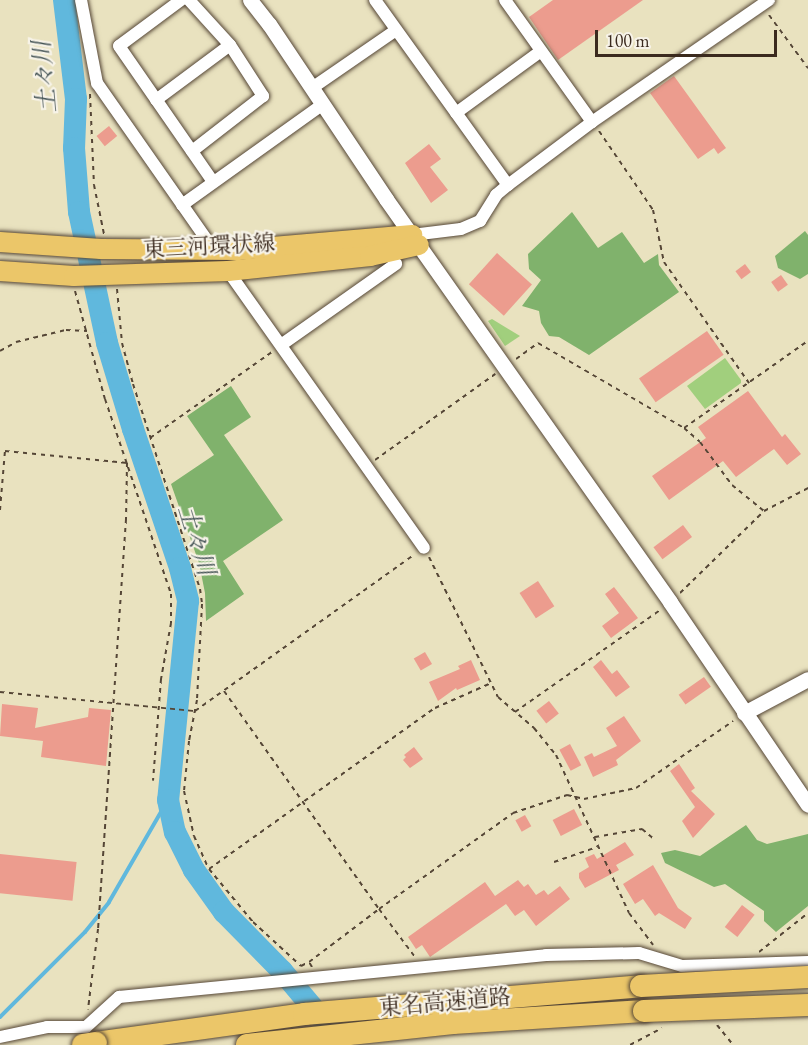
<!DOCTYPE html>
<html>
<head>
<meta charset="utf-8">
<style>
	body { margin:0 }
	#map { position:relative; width:808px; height:1045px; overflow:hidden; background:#e9e2bf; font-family:"EB Garamond","Noto Serif JP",serif }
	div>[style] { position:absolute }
	.green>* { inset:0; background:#a1cf7d }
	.forest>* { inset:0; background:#80b26c }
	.stream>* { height:4px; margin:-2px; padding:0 2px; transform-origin:2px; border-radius:2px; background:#60b8dd }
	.river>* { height:22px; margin:-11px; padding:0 11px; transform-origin:11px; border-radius:11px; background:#60b8dd }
	.building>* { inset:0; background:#ec9c8e; transform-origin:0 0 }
	.path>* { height:2px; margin-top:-1px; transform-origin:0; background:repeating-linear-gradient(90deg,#554636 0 4.5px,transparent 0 9px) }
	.roads { filter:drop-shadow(0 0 2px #554636) drop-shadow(0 0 2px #554636) }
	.minor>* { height:12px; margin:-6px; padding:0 6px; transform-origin:6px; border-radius:6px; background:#fff }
	.tertiary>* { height:15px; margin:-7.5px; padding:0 7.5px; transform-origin:7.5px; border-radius:7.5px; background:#fff }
	.primary>* { height:20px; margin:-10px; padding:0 10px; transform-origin:10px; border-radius:10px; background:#ebc669 }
	.motorway>* { height:22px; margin:-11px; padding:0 11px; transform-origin:11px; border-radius:11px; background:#ebc669 }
	.bridges { filter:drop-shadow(0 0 2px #554636) drop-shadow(0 0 2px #554636) }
	.motorway-bridge>* { height:22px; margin:-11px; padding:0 11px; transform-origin:11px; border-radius:11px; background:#ebc669 }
	span { translate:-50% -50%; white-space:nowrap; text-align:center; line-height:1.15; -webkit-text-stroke:4.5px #f7f3e8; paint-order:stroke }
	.street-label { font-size:22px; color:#3b2a1e }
	.water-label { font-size:24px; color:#465557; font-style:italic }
	.scale { position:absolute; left:595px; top:30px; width:182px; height:27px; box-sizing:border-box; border:3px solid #3b2a1e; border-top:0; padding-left:8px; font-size:18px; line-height:21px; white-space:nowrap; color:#3b2a1e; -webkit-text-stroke:4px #f7f3e8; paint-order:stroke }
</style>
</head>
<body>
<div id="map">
	<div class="green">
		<div style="clip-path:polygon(492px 319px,520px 336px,505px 346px,488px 321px)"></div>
		<div style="clip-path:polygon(725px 358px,741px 380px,741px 383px,705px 409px,687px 386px)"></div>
	</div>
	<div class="forest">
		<div style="clip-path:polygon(572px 212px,598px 248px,622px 232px,644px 263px,658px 254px,659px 265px,679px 292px,589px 355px,559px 337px,549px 336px,541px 323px,539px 311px,522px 306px,541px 280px,529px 269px,528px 254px)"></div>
		<div style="clip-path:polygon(805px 231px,808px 235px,808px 274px,800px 279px,778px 268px,775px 256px)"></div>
		<div style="clip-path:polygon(231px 386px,251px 417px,224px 435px,283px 520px,223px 561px,244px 594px,206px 621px,205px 593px,199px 563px,171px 484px,214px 455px,187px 416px)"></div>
		<div style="clip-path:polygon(746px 825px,757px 840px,767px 844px,808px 834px,808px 906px,776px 932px,764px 921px,764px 911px,725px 884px,714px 887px,665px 863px,661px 853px,675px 850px,700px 856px)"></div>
	</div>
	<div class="stream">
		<div style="left:0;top:1017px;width:120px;rotate:-45deg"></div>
		<div style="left:85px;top:932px;width:38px;rotate:-51deg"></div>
		<div style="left:109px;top:902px;width:118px;rotate:-60deg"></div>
	</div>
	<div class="river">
		<div style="left:64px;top:0;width:100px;rotate:83.1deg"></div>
		<div style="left:76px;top:99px;width:49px;rotate:92.3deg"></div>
		<div style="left:74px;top:148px;width:64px;rotate:85.5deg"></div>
		<div style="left:79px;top:212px;width:134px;rotate:77.9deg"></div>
		<div style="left:107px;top:343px;width:90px;rotate:73.2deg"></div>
		<div style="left:133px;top:429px;width:147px;rotate:71.3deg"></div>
		<div style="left:180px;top:568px;width:34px;rotate:76deg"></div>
		<div style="left:188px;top:601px;width:200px;rotate:95.7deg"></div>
		<div style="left:168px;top:800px;width:33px;rotate:78deg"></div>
		<div style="left:175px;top:832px;width:42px;rotate:63.4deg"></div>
		<div style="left:194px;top:870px;width:52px;rotate:54.5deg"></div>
		<div style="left:224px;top:912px;width:83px;rotate:45.5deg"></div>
		<div style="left:282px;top:971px;width:97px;rotate:50deg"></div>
	</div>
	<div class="building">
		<div style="clip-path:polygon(553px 0,643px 0,558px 60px,529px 17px)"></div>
		<div style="clip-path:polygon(674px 76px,726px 148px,718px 154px,714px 148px,698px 159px,650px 93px)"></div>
		<div style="left:109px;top:126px;width:13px;height:16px;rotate:51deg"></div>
		<div style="clip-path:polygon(429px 144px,441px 159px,430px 167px,448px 190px,431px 203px,405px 163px)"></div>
		<div style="left:497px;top:253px;width:47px;height:42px;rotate:42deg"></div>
		<div style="left:745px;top:264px;width:10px;height:12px;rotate:53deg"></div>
		<div style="left:781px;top:275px;width:12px;height:12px;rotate:55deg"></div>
		<div style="left:707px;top:331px;width:29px;height:83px;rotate:55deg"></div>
		<div style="clip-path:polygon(748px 391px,782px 437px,785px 434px,801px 454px,787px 465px,774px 449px,736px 477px,723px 461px,669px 500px,652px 476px,706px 438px,698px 427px)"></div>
		<div style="left:683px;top:525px;width:15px;height:37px;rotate:53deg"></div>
		<div style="left:538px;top:581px;width:30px;height:22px;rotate:57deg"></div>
		<div style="clip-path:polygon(614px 587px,638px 618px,611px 638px,602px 626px,619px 613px,605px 594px)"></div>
		<div style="left:425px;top:652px;width:14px;height:13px;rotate:60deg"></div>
		<div style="clip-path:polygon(471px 660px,480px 680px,457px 690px,456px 688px,438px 701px,429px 682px,460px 669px,458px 666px)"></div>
		<div style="clip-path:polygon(601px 660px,612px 674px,617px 670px,630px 687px,616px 697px,593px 667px)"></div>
		<div style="left:704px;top:677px;width:12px;height:31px;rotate:55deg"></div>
		<div style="left:549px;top:701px;width:16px;height:16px;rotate:52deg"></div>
		<div style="clip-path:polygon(2px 704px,38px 708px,35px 728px,88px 717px,89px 708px,111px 710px,106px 766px,41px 757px,43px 741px,0 736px)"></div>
		<div style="clip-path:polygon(624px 716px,641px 741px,616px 760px,618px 765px,593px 777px,584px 757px,592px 753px,594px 757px,617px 746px,606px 728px)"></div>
		<div style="left:570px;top:744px;width:24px;height:12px;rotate:62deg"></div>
		<div style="clip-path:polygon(414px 747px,423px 759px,410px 768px,403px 760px,406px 757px,404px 755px)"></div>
		<div style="clip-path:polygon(679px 764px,695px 788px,691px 791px,715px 814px,693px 838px,682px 821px,695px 807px,670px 771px)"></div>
		<div style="left:574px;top:809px;width:18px;height:24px;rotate:63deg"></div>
		<div style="left:525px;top:815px;width:13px;height:11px;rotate:61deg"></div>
		<div style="clip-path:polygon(625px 842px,634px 855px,616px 865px,619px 870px,585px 888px,579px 878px,579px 873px,589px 867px,585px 858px,594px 854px,597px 859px)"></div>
		<div style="left:0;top:854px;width:77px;height:39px;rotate:6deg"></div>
		<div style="clip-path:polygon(653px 865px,678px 908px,692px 918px,685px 929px,659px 913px,655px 916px,643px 899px,635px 904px,623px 884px)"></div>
		<div style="clip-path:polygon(518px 880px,524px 887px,528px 884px,536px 895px,544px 890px,548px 895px,560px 886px,570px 899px,536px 926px,524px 910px,515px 916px,506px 904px,430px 957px,422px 945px,416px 949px,408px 937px,485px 882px,495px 896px)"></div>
		<div style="left:742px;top:905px;width:16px;height:28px;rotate:38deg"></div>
	</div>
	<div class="path">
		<div style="left:769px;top:15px;width:66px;rotate:53.7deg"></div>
		<div style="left:90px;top:94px;width:91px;rotate:87.5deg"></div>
		<div style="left:94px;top:185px;width:50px;rotate:78.5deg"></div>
		<div style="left:599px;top:131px;width:96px;rotate:55.6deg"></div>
		<div style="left:653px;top:210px;width:53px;rotate:78.1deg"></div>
		<div style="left:664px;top:262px;width:148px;rotate:54.9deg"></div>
		<div style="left:117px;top:289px;width:54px;rotate:84.7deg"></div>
		<div style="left:122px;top:343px;width:42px;rotate:75deg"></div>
		<div style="left:133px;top:384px;width:216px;rotate:71.9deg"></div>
		<div style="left:200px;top:589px;width:15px;rotate:82deg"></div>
		<div style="left:202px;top:604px;width:96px;rotate:93deg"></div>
		<div style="left:197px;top:700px;width:42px;rotate:101deg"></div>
		<div style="left:189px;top:741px;width:50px;rotate:95.7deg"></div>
		<div style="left:184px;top:791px;width:46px;rotate:77.5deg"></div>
		<div style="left:194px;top:836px;width:36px;rotate:66deg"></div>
		<div style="left:209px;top:869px;width:69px;rotate:50.3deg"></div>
		<div style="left:253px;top:922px;width:65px;rotate:42.5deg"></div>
		<div style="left:301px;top:966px;width:9px;rotate:-27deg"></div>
		<div style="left:75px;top:291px;width:112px;rotate:74.5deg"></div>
		<div style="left:105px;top:399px;width:206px;rotate:71.3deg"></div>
		<div style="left:171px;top:594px;width:29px;rotate:90deg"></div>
		<div style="left:171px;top:623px;width:57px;rotate:100.1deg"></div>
		<div style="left:161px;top:679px;width:102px;rotate:94.5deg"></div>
		<div style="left:0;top:351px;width:18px;rotate:-29deg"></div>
		<div style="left:16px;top:342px;width:51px;rotate:-13.5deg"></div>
		<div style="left:66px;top:330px;width:21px;rotate:3deg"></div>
		<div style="left:516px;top:359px;width:27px;rotate:-36deg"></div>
		<div style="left:538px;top:343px;width:169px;rotate:30.2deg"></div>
		<div style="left:684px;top:428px;width:21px;rotate:41deg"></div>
		<div style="left:700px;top:442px;width:54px;rotate:53.3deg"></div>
		<div style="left:732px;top:485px;width:41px;rotate:39.1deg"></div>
		<div style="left:684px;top:428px;width:151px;rotate:-35.1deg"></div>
		<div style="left:150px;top:438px;width:149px;rotate:-35.2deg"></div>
		<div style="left:375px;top:460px;width:148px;rotate:-35.6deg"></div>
		<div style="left:0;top:510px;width:59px;rotate:-85.2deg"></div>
		<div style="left:5px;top:451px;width:123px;rotate:5.6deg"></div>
		<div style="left:127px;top:463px;width:56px;rotate:91deg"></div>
		<div style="left:126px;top:519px;width:411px;rotate:93.9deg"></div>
		<div style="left:98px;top:929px;width:81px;rotate:97.1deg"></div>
		<div style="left:429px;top:557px;width:156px;rotate:63.8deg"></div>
		<div style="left:498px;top:697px;width:48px;rotate:40.7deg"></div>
		<div style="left:534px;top:728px;width:35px;rotate:51deg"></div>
		<div style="left:556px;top:755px;width:174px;rotate:65.2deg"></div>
		<div style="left:629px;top:913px;width:40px;rotate:53deg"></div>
		<div style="left:680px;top:593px;width:117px;rotate:-44.3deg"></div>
		<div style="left:764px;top:511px;width:50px;rotate:-27.6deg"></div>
		<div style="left:224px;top:691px;width:267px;rotate:54.6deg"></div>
		<div style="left:379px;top:909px;width:165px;rotate:-35.6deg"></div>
		<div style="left:513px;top:813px;width:57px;rotate:-18.4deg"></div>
		<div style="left:567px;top:795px;width:17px;rotate:13deg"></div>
		<div style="left:584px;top:799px;width:53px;rotate:-11.9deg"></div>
		<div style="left:636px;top:788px;width:118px;rotate:-34.6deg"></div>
		<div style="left:0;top:692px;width:196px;rotate:5.6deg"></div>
		<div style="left:195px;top:711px;width:269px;rotate:-35.5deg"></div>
		<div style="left:515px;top:712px;width:177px;rotate:-35.1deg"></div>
		<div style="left:595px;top:837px;width:48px;rotate:-9.7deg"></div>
		<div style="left:642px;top:829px;width:16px;rotate:40deg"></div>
		<div style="left:554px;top:862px;width:46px;rotate:-19.2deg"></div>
		<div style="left:209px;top:869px;width:277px;rotate:-35.5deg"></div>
		<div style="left:435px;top:708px;width:59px;rotate:-24deg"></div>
		<div style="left:759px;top:952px;width:63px;rotate:-38.5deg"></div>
		<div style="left:312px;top:967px;width:6px;rotate:-121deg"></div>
		<div style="left:309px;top:962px;width:88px;rotate:-37.1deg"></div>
		<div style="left:379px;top:909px;width:60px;rotate:53.1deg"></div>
		<div style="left:717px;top:1025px;width:26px;rotate:51deg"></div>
		<div style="left:630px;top:1045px;width:36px;rotate:-28deg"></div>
	</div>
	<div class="roads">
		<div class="minor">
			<div style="left:81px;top:0;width:85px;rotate:79.1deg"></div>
			<div style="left:97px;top:83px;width:204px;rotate:55deg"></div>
			<div style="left:181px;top:0;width:77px;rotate:143.4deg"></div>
			<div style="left:119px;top:46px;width:165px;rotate:55.3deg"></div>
			<div style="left:189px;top:0;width:61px;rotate:47.7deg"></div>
			<div style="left:230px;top:45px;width:61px;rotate:57.1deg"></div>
			<div style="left:263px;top:96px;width:90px;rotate:142.2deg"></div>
			<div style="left:375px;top:0;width:228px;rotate:54.3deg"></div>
			<div style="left:505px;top:0;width:150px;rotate:54.5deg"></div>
			<div style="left:312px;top:88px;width:102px;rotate:-34.6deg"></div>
			<div style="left:156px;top:100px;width:92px;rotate:-36.6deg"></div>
			<div style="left:456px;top:113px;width:105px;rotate:-36.1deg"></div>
			<div style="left:182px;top:205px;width:173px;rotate:-35.6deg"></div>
			<div style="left:412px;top:235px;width:49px;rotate:-7deg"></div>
			<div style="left:461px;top:229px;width:21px;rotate:-23deg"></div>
			<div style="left:480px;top:221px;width:31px;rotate:-58deg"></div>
			<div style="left:496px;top:195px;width:16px;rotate:-40deg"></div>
			<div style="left:508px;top:185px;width:105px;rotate:-36.9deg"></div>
			<div style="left:592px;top:122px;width:215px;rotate:-34.6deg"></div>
			<div style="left:228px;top:271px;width:339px;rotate:54.7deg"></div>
			<div style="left:281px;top:345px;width:141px;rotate:-35.2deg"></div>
			<div style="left:0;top:1037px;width:48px;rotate:-12deg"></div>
			<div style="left:47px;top:1027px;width:39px"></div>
			<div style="left:86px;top:1027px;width:45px;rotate:-42.3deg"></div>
			<div style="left:119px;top:997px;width:429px;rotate:-5.6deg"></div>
			<div style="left:546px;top:955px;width:93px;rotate:-1.2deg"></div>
			<div style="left:639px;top:953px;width:45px;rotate:16.8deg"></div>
			<div style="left:682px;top:966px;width:126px;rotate:-1.8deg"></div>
		</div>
		<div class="tertiary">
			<div style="left:250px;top:0;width:31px;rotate:52deg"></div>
			<div style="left:269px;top:24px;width:211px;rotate:56.2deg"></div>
			<div style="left:386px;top:199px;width:493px;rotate:54.8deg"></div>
			<div style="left:670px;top:602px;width:245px;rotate:55.8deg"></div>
			<div style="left:744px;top:713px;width:72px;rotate:-28deg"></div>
		</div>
		<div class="primary">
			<div style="left:0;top:242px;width:101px;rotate:4deg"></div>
			<div style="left:101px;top:249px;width:137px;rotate:0.4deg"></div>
			<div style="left:238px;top:250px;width:175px;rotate:-4.9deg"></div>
			<div style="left:0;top:271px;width:74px;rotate:3.9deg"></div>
			<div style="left:74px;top:276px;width:154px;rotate:-1.9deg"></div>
			<div style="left:228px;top:271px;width:143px;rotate:-6deg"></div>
			<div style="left:370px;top:256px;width:50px;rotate:-12.7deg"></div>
		</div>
		<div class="motorway">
			<div style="left:96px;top:1043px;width:210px;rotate:-7.9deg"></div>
			<div style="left:304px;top:1014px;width:338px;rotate:-4.7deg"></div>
			<div style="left:247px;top:1045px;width:207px;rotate:-6.1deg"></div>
			<div style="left:453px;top:1023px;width:191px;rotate:-3.6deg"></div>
		</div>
	</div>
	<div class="bridges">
		<div class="motorway-bridge">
			<div style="left:641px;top:986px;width:167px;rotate:-3.1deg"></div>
			<div style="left:644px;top:1011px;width:164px;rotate:-2.1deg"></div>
			<div style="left:83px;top:1045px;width:13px;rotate:-9deg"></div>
		</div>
	</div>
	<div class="street-label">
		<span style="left:209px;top:246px;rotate:-3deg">東三河環状線</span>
		<span style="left:445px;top:1002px;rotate:-5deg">東名高速道路</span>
	</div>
	<div class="water-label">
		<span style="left:44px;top:77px;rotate:-95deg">土々川</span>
		<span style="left:197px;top:540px;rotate:73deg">土々川</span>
	</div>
	<div class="scale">100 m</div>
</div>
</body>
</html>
